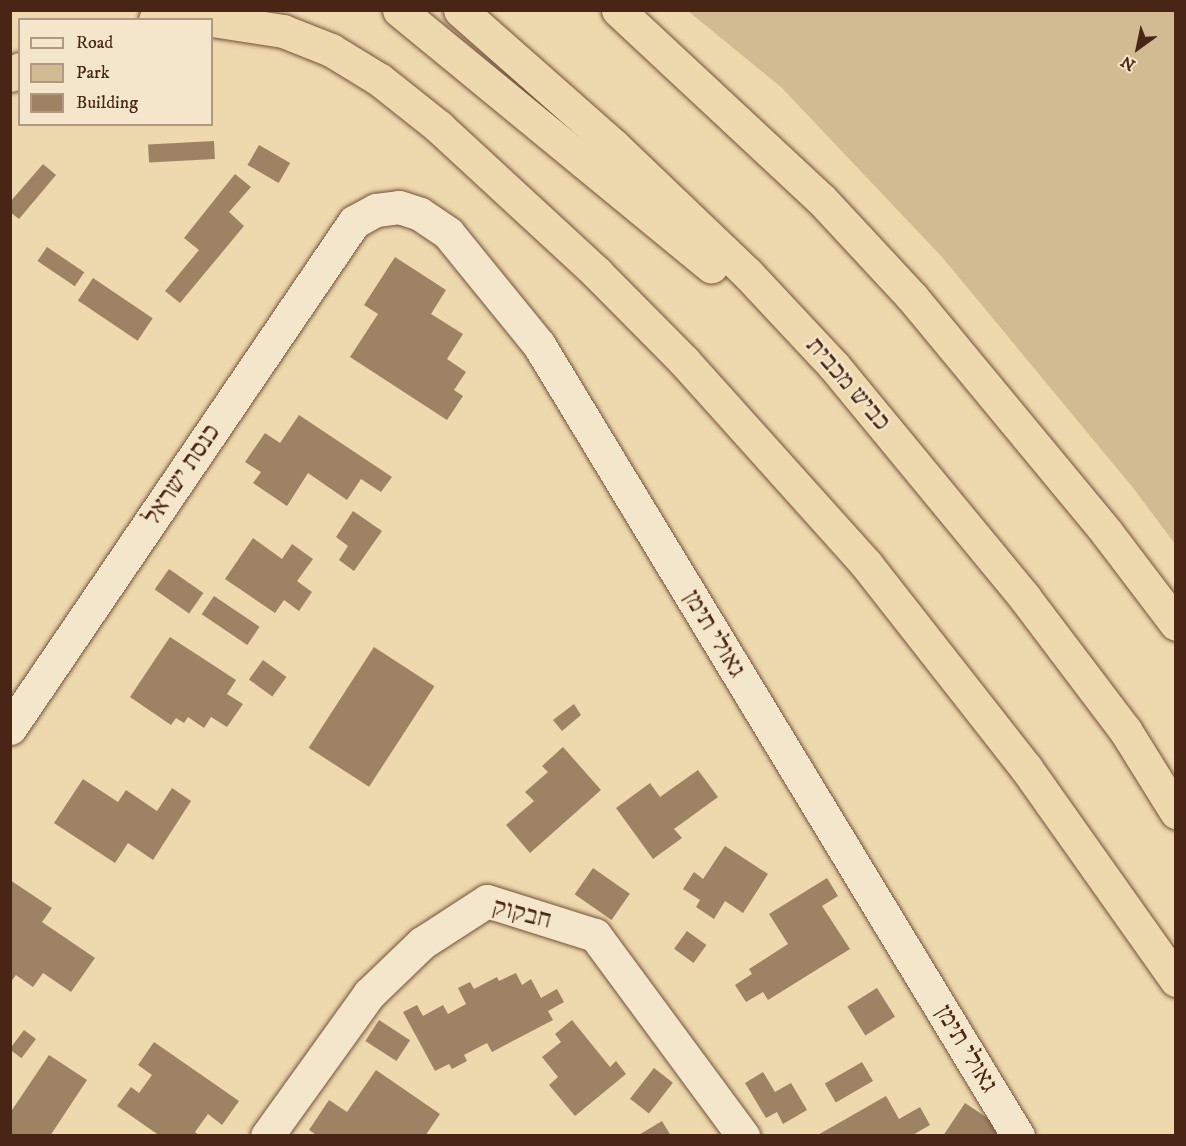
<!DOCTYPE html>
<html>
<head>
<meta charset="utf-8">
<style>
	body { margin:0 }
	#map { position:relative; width:1186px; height:1146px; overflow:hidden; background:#eed8ad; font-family:"IM FELL DW Pica","Frank Ruhl Libre",serif }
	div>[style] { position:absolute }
	.green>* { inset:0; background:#d2ba93 }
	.building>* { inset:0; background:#9e8264; transform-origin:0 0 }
	.roads { filter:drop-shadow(0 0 2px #72523a) drop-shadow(0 0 2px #72523a) }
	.minor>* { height:33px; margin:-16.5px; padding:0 16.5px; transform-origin:16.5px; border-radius:16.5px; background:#f4e6ca }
	.highway>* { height:33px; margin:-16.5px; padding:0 16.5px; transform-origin:16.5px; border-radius:16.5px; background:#eed8ad }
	span { translate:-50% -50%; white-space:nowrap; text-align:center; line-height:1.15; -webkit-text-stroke:4.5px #f4e6ca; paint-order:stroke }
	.street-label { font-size:26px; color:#482514 }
	.frame { position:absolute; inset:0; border:12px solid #482514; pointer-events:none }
	.legend { position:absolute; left:18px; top:18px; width:195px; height:108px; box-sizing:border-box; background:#f4e6ca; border:2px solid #af9981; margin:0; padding:8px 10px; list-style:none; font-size:18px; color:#482514 }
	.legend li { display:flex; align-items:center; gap:12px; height:30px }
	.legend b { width:30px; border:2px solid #af9981 }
	.north { position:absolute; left:1108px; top:18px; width:60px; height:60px; -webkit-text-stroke:4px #f4e6ca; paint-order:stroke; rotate:213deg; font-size:16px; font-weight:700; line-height:24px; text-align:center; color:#482514 }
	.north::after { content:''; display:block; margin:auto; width:21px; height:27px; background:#482514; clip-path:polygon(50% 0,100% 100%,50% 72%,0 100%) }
</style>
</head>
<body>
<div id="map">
	<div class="green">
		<div style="clip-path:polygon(688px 11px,1175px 11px,1175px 544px,1134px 489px,942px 257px,782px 88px)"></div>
	</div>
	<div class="building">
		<div style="left:214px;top:141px;width:18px;height:66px;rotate:87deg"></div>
		<div style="left:259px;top:145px;width:36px;height:23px;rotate:30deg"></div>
		<div style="clip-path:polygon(43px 164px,56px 175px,19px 219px,10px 212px,10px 202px)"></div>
		<div style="clip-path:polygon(235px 174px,251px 187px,229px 212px,244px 226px,180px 303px,165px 291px,199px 250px,184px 238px)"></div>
		<div style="left:47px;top:247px;width:45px;height:17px;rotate:34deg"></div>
		<div style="clip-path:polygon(395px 257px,446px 290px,431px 314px,463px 334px,447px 359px,466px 372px,454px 390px,463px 396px,447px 420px,350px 357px,378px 314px,364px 305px)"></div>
		<div style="left:93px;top:278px;width:72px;height:27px;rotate:34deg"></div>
		<div style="clip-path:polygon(299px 415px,392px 477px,381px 492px,361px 479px,347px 500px,308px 473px,287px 506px,253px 483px,261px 472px,245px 462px,265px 433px,280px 443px)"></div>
		<div style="clip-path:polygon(353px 511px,382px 531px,354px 571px,339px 560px,348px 546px,336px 537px)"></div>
		<div style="clip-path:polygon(253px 538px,282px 559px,292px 544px,313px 559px,297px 581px,312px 592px,299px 611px,284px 600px,275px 613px,225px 579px)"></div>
		<div style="left:169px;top:569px;width:42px;height:25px;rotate:35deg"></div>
		<div style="left:214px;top:596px;width:55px;height:22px;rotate:34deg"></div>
		<div style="clip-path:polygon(170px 637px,236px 680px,227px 694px,243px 704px,227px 727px,211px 717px,204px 728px,188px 717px,184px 723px,176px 718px,171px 725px,130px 697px)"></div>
		<div style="left:374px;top:647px;width:72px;height:120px;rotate:33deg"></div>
		<div style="left:263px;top:660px;width:29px;height:24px;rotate:36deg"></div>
		<div style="clip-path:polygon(574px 704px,581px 715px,562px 731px,553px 720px)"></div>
		<div style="clip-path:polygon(563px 747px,601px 790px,530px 853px,506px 825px,534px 801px,525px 792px,548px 772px,542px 766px)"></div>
		<div style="clip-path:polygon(698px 770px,718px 797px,674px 829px,682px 838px,653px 859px,616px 808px,650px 783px,660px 797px)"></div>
		<div style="clip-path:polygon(83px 779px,118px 802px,126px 790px,157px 811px,172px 788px,191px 801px,153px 860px,128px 843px,115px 863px,54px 823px)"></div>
		<div style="clip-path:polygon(725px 846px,768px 874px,743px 913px,725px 901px,714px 919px,696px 907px,700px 900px,683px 889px,694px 872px,703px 879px)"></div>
		<div style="left:593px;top:868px;width:45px;height:32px;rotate:35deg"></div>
		<div style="clip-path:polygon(827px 878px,838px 896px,822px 906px,850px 949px,768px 1000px,763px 992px,746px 1002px,735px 985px,752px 974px,749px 969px,788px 944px,769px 914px)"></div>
		<div style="clip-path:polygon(10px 880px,52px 908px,42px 922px,95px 958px,71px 992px,43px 973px,33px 987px,16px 975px,10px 983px)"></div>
		<div style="left:687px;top:931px;width:24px;height:22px;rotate:36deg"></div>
		<div style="clip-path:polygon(516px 973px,522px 985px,531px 979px,541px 998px,557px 989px,564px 1002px,548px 1011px,553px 1020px,492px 1052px,487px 1043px,464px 1055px,467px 1061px,452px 1069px,449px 1064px,435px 1071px,403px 1012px,417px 1005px,423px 1016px,443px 1005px,448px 1014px,466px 1004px,458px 988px,470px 982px,474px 989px,497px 977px,499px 981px)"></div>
		<div style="left:877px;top:988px;width:34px;height:35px;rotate:58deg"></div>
		<div style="left:379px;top:1020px;width:37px;height:25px;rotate:33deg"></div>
		<div style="clip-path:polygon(572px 1020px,610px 1067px,616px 1061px,626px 1074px,575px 1116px,549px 1085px,558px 1077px,542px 1057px,561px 1042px,555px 1034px)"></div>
		<div style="left:24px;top:1030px;width:15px;height:24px;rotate:37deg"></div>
		<div style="clip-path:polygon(154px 1042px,239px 1101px,222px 1125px,208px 1114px,195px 1132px,200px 1136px,160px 1136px,117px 1106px,131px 1087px,139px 1093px,152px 1075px,138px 1065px)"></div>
		<div style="clip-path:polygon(49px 1055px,87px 1080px,50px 1136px,10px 1136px,10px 1113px)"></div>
		<div style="left:862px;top:1062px;width:22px;height:43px;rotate:60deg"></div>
		<div style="left:654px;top:1068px;width:24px;height:39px;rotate:38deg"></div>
		<div style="clip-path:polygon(376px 1070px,440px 1114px,425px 1136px,318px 1136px,309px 1130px,329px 1100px,347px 1112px)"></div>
		<div style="clip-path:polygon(763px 1072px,775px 1092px,791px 1083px,807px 1110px,783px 1124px,777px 1112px,766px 1118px,745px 1083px)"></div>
		<div style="clip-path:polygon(886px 1096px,899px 1119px,920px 1107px,930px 1125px,911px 1136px,816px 1136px)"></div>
		<div style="clip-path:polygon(965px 1103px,1001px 1127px,996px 1136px,943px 1136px)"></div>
		<div style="clip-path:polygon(662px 1121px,671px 1136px,637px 1136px)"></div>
	</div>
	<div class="roads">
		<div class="minor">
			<div style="left:10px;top:728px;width:612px;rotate:-55.79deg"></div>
			<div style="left:354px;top:222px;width:25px;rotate:-29deg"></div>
			<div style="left:376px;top:210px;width:23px;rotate:-7deg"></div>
			<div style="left:399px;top:207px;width:22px;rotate:18deg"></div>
			<div style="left:420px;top:214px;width:34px;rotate:34deg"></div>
			<div style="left:448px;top:233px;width:144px;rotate:50.9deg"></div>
			<div style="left:539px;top:345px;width:925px;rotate:58.8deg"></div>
			<div style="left:267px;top:1136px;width:175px;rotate:-54.3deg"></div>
			<div style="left:369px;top:994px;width:74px;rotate:-43.9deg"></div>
			<div style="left:422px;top:943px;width:77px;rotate:-32.9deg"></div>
			<div style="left:487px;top:901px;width:113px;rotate:17.5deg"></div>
			<div style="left:595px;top:935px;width:250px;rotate:53.6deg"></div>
		</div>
		<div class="highway">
			<div style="left:399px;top:10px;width:404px;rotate:39.4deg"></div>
			<div style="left:460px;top:10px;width:205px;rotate:41.4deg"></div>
			<div style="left:614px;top:146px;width:184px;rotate:43.7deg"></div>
			<div style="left:747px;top:273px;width:127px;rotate:46.9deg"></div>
			<div style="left:834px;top:366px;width:301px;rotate:50.5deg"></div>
			<div style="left:1025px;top:598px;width:166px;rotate:52.9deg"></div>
			<div style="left:1125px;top:730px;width:97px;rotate:58.1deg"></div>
			<div style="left:618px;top:10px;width:277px;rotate:43deg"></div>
			<div style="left:821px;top:199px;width:134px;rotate:47.1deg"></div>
			<div style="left:912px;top:297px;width:306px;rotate:50.4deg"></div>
			<div style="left:1107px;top:533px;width:114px;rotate:52.8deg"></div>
			<div style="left:155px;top:20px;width:34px"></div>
			<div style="left:212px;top:20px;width:72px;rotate:8.8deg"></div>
			<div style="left:283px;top:31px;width:52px;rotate:21.6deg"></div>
			<div style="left:331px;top:50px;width:57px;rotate:31.5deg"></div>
			<div style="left:380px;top:80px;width:75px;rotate:38.5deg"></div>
			<div style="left:439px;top:127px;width:214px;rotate:42.7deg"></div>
			<div style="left:596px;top:272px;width:125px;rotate:45.3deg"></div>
			<div style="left:684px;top:361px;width:273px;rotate:48.1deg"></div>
			<div style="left:866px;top:564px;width:259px;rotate:51.9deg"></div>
			<div style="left:1026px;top:768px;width:260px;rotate:54.7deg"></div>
			<div style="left:10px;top:75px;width:12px;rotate:-31deg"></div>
		</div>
	</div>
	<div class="street-label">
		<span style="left:848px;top:384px;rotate:49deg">כביש מכבית</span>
		<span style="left:182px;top:475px;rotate:-56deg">כנסת ישראל</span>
		<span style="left:714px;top:634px;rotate:59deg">גאולי תימן</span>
		<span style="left:522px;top:914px;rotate:14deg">חבקוק</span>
		<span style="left:966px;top:1049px;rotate:59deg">גאולי תימן</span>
	</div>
	<div class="frame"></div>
	<ul class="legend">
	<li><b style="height:8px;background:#f4e6ca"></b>Road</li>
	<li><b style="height:16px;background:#d2ba93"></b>Park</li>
	<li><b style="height:16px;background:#9e8264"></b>Building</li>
	</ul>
	<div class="north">N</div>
</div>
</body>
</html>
